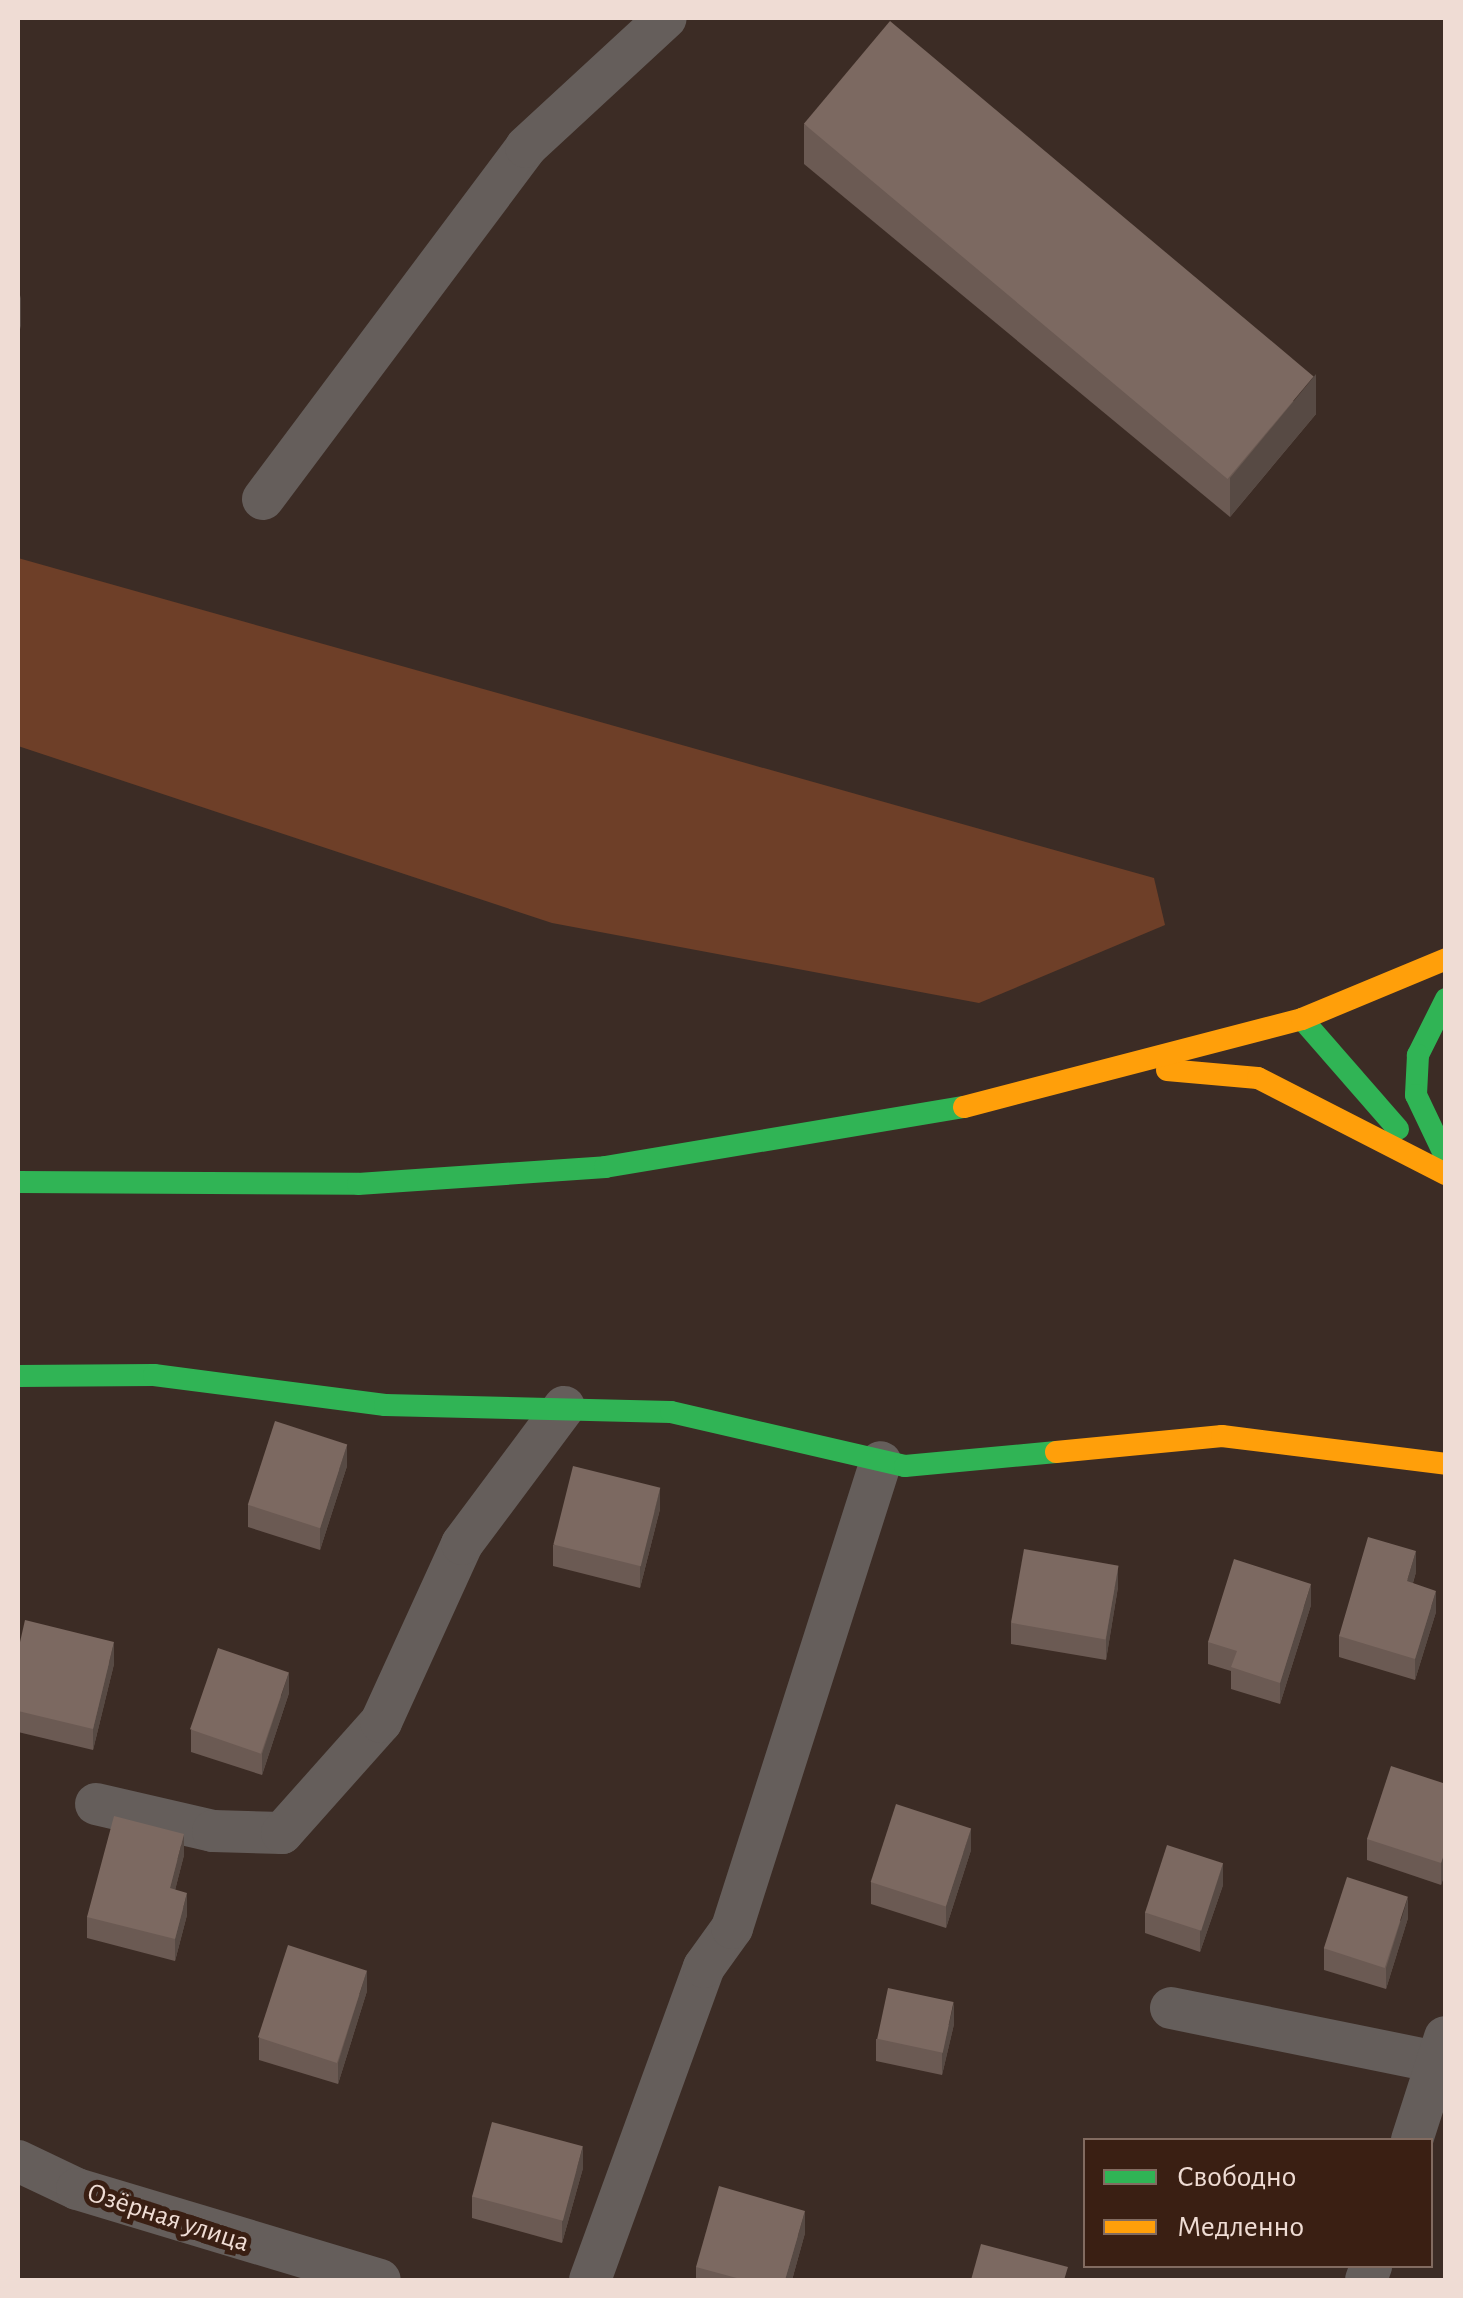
<!DOCTYPE html>
<html>
<head>
<meta charset="utf-8">
<style>
	body { margin:0 }
	#map { position:relative; width:1463px; height:2298px; overflow:hidden; background:#3c2c25; font-family:"Alegreya Sans",sans-serif }
	div>[style] { position:absolute }
	.green>* { inset:0; background:#6e3f28 }
	.street>* { height:42px; margin:-21px; padding:0 21px; transform-origin:21px; border-radius:21px; background:#655e5b }
	.fast>* { height:22px; margin:-11px; padding:0 11px; transform-origin:11px; border-radius:11px; background:#30b455 }
	.slow>* { height:22px; margin:-11px; padding:0 11px; transform-origin:11px; border-radius:11px; background:#ff9f0a }
	.wall>* { inset:0; background:#6b5a53 }
	.shaded-wall>* { inset:0; background:#574a44 }
	.building>* { inset:0; background:#7c6961; transform-origin:0 0 }
	span { translate:-50% -50%; white-space:nowrap; text-align:center; line-height:1.15; -webkit-text-stroke:10px #3a1f13; paint-order:stroke }
	.street-label { font-size:28px; color:#efdcd4 }
	.frame { position:absolute; inset:0; border:20px solid #efdcd4; pointer-events:none }
	.legend { position:absolute; left:1083px; top:2138px; width:350px; height:130px; box-sizing:border-box; background:#3a1f13; border:2px solid #826b60; margin:0; padding:12px 18px; list-style:none; font-size:30px; color:#efdcd4 }
	.legend li { display:flex; align-items:center; gap:20px; height:50px }
	.legend b { width:50px; border:2px solid #826b60 }
</style>
</head>
<body>
<div id="map">
	<div class="green">
		<div style="clip-path:polygon(18px 558px,1154px 878px,1165px 925px,979px 1003px,552px 923px,18px 746px)"></div>
	</div>
	<div class="street">
		<div style="left:263px;top:499px;width:439px;rotate:-53.2deg"></div>
		<div style="left:526px;top:147px;width:190px;rotate:-42.7deg"></div>
		<div style="left:96px;top:1804px;width:120px;rotate:13deg"></div>
		<div style="left:213px;top:1831px;width:69px;rotate:1.7deg"></div>
		<div style="left:282px;top:1833px;width:149px;rotate:-48.3deg"></div>
		<div style="left:381px;top:1722px;width:196px;rotate:-65.5deg"></div>
		<div style="left:462px;top:1544px;width:171px;rotate:-53.3deg"></div>
		<div style="left:1171px;top:2008px;width:281px;rotate:11.5deg"></div>
		<div style="left:1412px;top:2140px;width:108px;rotate:-72.2deg"></div>
		<div style="left:18px;top:2161px;width:65px;rotate:25.4deg"></div>
		<div style="left:77px;top:2189px;width:316px;rotate:16.7deg"></div>
		<div style="left:590px;top:2280px;width:333px;rotate:-70deg"></div>
		<div style="left:704px;top:1967px;width:48px;rotate:-54.3deg"></div>
		<div style="left:732px;top:1928px;width:489px;rotate:-72.3deg"></div>
		<div style="left:1366px;top:2280px;width:15px;rotate:-70deg"></div>
	</div>
	<div class="fast">
		<div style="left:1446px;top:999px;width:63px;rotate:116.6deg"></div>
		<div style="left:1418px;top:1055px;width:40px;rotate:92.9deg"></div>
		<div style="left:1416px;top:1095px;width:70px;rotate:64.5deg"></div>
		<div style="left:1302px;top:1019px;width:146px;rotate:48.9deg"></div>
		<div style="left:18px;top:1182px;width:340px;rotate:0.3deg"></div>
		<div style="left:358px;top:1184px;width:248px;rotate:-3.9deg"></div>
		<div style="left:605px;top:1167px;width:364px;rotate:-9.5deg"></div>
		<div style="left:18px;top:1376px;width:136px;rotate:-0.4deg"></div>
		<div style="left:154px;top:1375px;width:233px;rotate:7.4deg"></div>
		<div style="left:385px;top:1405px;width:286px;rotate:1.4deg"></div>
		<div style="left:671px;top:1412px;width:240px;rotate:13deg"></div>
		<div style="left:905px;top:1466px;width:152px;rotate:-5.3deg"></div>
	</div>
	<div class="slow">
		<div style="left:1167px;top:1070px;width:91px;rotate:5deg"></div>
		<div style="left:1258px;top:1078px;width:211px;rotate:27.1deg"></div>
		<div style="left:964px;top:1107px;width:349px;rotate:-14.6deg"></div>
		<div style="left:1302px;top:1019px;width:156px;rotate:-22.6deg"></div>
		<div style="left:1056px;top:1452px;width:167px;rotate:-5.5deg"></div>
		<div style="left:1222px;top:1436px;width:226px;rotate:7.1deg"></div>
	</div>
	<div class="wall">
		<div style="clip-path:polygon(804px 124px,1316px 414px,1230px 517px,804px 164px)"></div>
		<div style="clip-path:polygon(347px 1466px,320px 1550px,248px 1527px,248px 1505px)"></div>
		<div style="clip-path:polygon(660px 1509px,640px 1588px,553px 1566px,553px 1545px)"></div>
		<div style="clip-path:polygon(1416px 1572px,1413px 1583px,1436px 1612px,1415px 1680px,1339px 1657px,1339px 1636px)"></div>
		<div style="clip-path:polygon(1118px 1587px,1106px 1660px,1011px 1644px,1011px 1623px)"></div>
		<div style="clip-path:polygon(1311px 1605px,1280px 1704px,1231px 1689px,1231px 1671px,1208px 1664px,1208px 1642px)"></div>
		<div style="clip-path:polygon(18px 1651px,114px 1664px,93px 1750px,18px 1732px)"></div>
		<div style="clip-path:polygon(289px 1693px,262px 1775px,191px 1752px,191px 1730px)"></div>
		<div style="clip-path:polygon(1446px 1784px,1446px 1870px,1441px 1885px,1367px 1860px,1367px 1839px)"></div>
		<div style="clip-path:polygon(971px 1850px,946px 1928px,871px 1904px,871px 1882px)"></div>
		<div style="clip-path:polygon(184px 1855px,175px 1890px,187px 1915px,175px 1961px,87px 1938px,87px 1917px)"></div>
		<div style="clip-path:polygon(1223px 1885px,1200px 1952px,1145px 1933px,1145px 1912px)"></div>
		<div style="clip-path:polygon(1408px 1918px,1386px 1989px,1324px 1970px,1324px 1948px)"></div>
		<div style="clip-path:polygon(367px 1991px,338px 2084px,259px 2060px,259px 2038px)"></div>
		<div style="clip-path:polygon(954px 2024px,942px 2075px,876px 2061px,876px 2039px)"></div>
		<div style="clip-path:polygon(583px 2168px,562px 2243px,472px 2218px,472px 2196px)"></div>
		<div style="clip-path:polygon(805px 2233px,792px 2280px,696px 2280px,696px 2267px)"></div>
	</div>
	<div class="shaded-wall">
		<div style="clip-path:polygon(21px 295px,21px 326px,18px 336px,18px 305px)"></div>
		<div style="clip-path:polygon(1316px 374px,1316px 414px,1230px 517px,1230px 478px)"></div>
		<div style="clip-path:polygon(347px 1445px,347px 1466px,320px 1550px,320px 1528px)"></div>
		<div style="clip-path:polygon(660px 1488px,660px 1509px,640px 1588px,640px 1567px)"></div>
		<div style="clip-path:polygon(1416px 1551px,1416px 1572px,1407px 1603px,1407px 1581px)"></div>
		<div style="clip-path:polygon(1118px 1566px,1118px 1587px,1106px 1660px,1106px 1639px)"></div>
		<div style="clip-path:polygon(1311px 1584px,1311px 1605px,1280px 1704px,1280px 1683px)"></div>
		<div style="clip-path:polygon(1436px 1591px,1436px 1612px,1415px 1680px,1415px 1659px)"></div>
		<div style="clip-path:polygon(114px 1642px,114px 1664px,93px 1750px,93px 1729px)"></div>
		<div style="clip-path:polygon(289px 1672px,289px 1693px,262px 1775px,262px 1754px)"></div>
		<div style="clip-path:polygon(971px 1828px,971px 1850px,946px 1928px,946px 1906px)"></div>
		<div style="clip-path:polygon(184px 1834px,184px 1855px,170px 1910px,170px 1888px)"></div>
		<div style="clip-path:polygon(1446px 1848px,1446px 1870px,1441px 1885px,1441px 1863px)"></div>
		<div style="clip-path:polygon(1223px 1863px,1223px 1885px,1200px 1952px,1200px 1930px)"></div>
		<div style="clip-path:polygon(187px 1893px,187px 1915px,175px 1961px,175px 1939px)"></div>
		<div style="clip-path:polygon(1408px 1897px,1408px 1918px,1386px 1989px,1386px 1968px)"></div>
		<div style="clip-path:polygon(367px 1970px,367px 1991px,338px 2084px,338px 2063px)"></div>
		<div style="clip-path:polygon(954px 2002px,954px 2024px,942px 2075px,942px 2054px)"></div>
		<div style="clip-path:polygon(583px 2146px,583px 2168px,562px 2243px,562px 2221px)"></div>
		<div style="clip-path:polygon(805px 2211px,805px 2233px,792px 2280px,785px 2280px)"></div>
	</div>
	<div class="building">
		<div style="left:890px;top:21px;width:553px;height:134px;rotate:40deg"></div>
		<div style="left:275px;top:1421px;width:76px;height:88px;rotate:18deg"></div>
		<div style="left:573px;top:1466px;width:90px;height:81px;rotate:14deg"></div>
		<div style="clip-path:polygon(1368px 1537px,1416px 1551px,1407px 1581px,1436px 1591px,1415px 1659px,1339px 1636px)"></div>
		<div style="left:1024px;top:1549px;width:96px;height:75px;rotate:10deg"></div>
		<div style="clip-path:polygon(1234px 1559px,1311px 1584px,1280px 1683px,1231px 1667px,1237px 1651px,1208px 1642px)"></div>
		<div style="clip-path:polygon(25px 1620px,114px 1642px,93px 1729px,18px 1711px,18px 1651px)"></div>
		<div style="left:218px;top:1648px;width:75px;height:86px;rotate:19deg"></div>
		<div style="clip-path:polygon(1391px 1766px,1446px 1784px,1446px 1848px,1441px 1863px,1367px 1839px)"></div>
		<div style="left:896px;top:1804px;width:79px;height:82px;rotate:18deg"></div>
		<div style="clip-path:polygon(114px 1816px,184px 1834px,170px 1888px,187px 1893px,175px 1939px,87px 1917px)"></div>
		<div style="left:1167px;top:1845px;width:59px;height:71px;rotate:18deg"></div>
		<div style="left:1347px;top:1877px;width:64px;height:75px;rotate:18deg"></div>
		<div style="left:288px;top:1945px;width:83px;height:97px;rotate:18deg"></div>
		<div style="left:888px;top:1988px;width:67px;height:52px;rotate:12deg"></div>
		<div style="left:492px;top:2122px;width:94px;height:77px;rotate:15deg"></div>
		<div style="clip-path:polygon(719px 2186px,805px 2211px,785px 2280px,744px 2280px,696px 2267px)"></div>
		<div style="clip-path:polygon(981px 2244px,1068px 2267px,1064px 2280px,971px 2280px)"></div>
	</div>
	<div class="street-label">
		<span style="left:168px;top:2218px;rotate:18deg">Озёрная улица</span>
	</div>
	<div class="frame"></div>
	<ul class="legend">
	<li><b style="height:12px;background:#30b455"></b>Свободно</li>
	<li><b style="height:12px;background:#ff9f0a"></b>Медленно</li>
	</ul>
</div>
</body>
</html>
